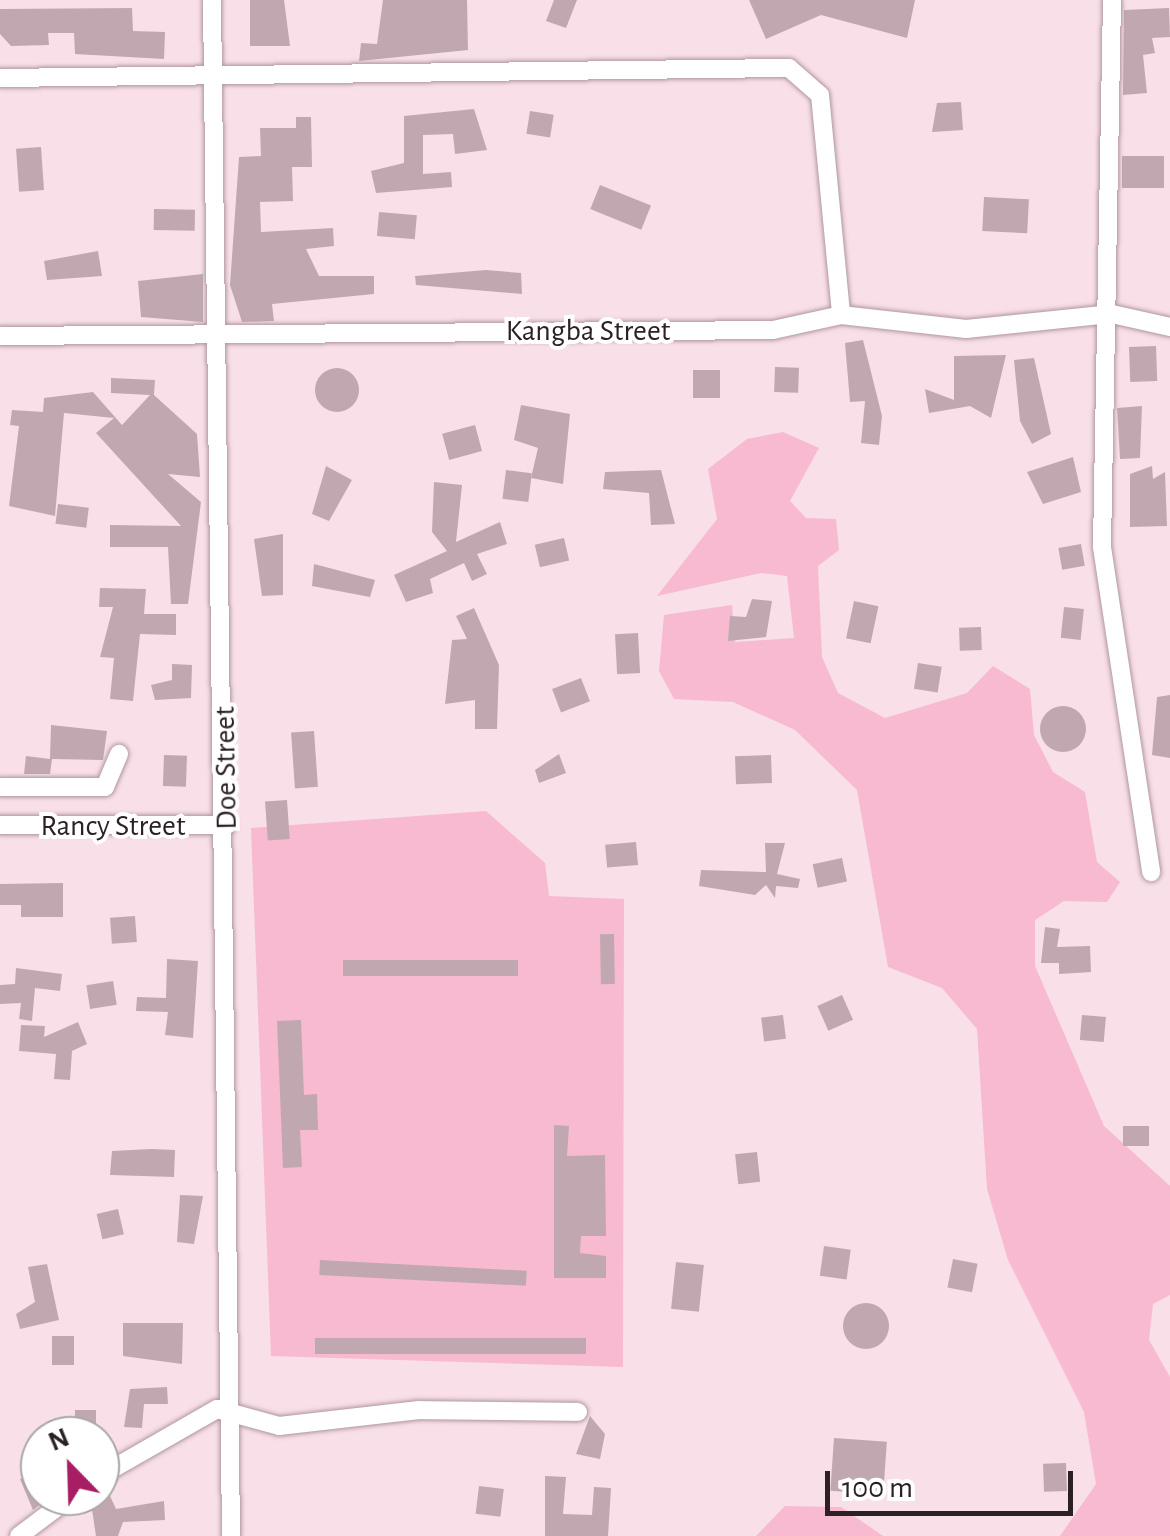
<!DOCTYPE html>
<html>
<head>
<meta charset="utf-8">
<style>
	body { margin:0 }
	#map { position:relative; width:1170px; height:1536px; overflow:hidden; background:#f9dfe8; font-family:"Alegreya Sans",sans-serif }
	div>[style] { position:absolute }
	.green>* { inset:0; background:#f8bad0 }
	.building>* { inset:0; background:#c1a8b0; transform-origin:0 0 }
	.round { border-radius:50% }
	.roads { filter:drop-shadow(0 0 2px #af979f) drop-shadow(0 0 2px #af979f) }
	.minor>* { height:18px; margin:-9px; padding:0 9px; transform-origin:9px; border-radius:9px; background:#fff }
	span { translate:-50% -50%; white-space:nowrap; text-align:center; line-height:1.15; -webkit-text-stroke:8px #fff; paint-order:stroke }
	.street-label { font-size:30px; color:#2b2124 }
	.north { position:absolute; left:20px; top:1416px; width:100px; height:100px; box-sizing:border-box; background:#fff; border:2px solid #aaa6a7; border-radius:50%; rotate:337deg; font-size:28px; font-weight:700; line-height:40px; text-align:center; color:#2b2124 }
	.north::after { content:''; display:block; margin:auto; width:35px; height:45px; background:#a71e64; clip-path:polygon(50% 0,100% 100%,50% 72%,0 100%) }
	.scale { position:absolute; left:825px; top:1471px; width:248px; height:45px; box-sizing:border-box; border:5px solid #2b2124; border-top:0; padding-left:12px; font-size:30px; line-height:35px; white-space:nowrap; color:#2b2124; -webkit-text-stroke:8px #fff; paint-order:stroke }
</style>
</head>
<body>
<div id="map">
	<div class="green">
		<div style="clip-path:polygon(783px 432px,819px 448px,790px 501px,806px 518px,836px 519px,839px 550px,818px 566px,822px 657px,838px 693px,885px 718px,967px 693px,993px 666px,1030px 689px,1034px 735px,1053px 772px,1085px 792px,1097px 862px,1120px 882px,1107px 902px,1064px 901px,1035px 920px,1035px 966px,1104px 1126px,1170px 1186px,1170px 1295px,1153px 1304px,1149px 1340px,1170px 1377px,1170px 1536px,1060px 1536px,1096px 1484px,1084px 1412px,1008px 1260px,987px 1189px,977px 1029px,942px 988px,888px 967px,857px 790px,795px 730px,733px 702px,674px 699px,659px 671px,664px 615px,732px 605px,735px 642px,794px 638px,787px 576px,761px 573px,657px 596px,717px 519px,708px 469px,747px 439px)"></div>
		<div style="clip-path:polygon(486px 811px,545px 863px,549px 896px,624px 899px,623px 1367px,271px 1356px,251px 828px)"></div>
		<div style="clip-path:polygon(785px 1506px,841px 1507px,883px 1536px,756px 1536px)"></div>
	</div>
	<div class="building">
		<div style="clip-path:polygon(250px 0,284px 0,290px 46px,250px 46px)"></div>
		<div style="clip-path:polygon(383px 0,467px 0,468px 50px,359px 61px,361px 43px,377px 44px)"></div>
		<div style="clip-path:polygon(554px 0,577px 0,566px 28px,546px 21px)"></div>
		<div style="clip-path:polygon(749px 0,915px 0,907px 38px,821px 15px,766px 39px)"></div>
		<div style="clip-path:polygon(132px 8px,133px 31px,165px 32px,164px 59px,75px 54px,74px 33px,48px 33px,49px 45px,11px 46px,0 34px,0 9px)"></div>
		<div style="clip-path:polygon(1169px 8px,1170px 37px,1152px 38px,1155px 53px,1143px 55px,1147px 93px,1123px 95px,1124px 10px)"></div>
		<div style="clip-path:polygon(961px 102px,963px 130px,932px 132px,937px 103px)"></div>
		<div style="clip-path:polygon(474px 109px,487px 150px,455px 154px,453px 134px,423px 135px,423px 174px,451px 172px,452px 187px,376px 193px,371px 171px,404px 163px,404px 116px)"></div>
		<div style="left:530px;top:111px;width:24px;height:23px;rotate:9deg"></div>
		<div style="clip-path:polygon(296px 117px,311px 117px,312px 167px,292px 167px,293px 201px,260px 202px,261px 232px,333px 228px,334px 246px,306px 249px,319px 276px,374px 276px,374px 294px,272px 304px,274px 321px,242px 322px,230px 285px,239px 157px,261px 156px,260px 128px,296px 128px)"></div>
		<div style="left:41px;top:147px;width:43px;height:25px;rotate:86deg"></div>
		<div style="left:1122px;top:156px;width:42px;height:32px"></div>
		<div style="left:600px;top:185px;width:55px;height:26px;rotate:22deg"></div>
		<div style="left:984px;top:197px;width:45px;height:34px;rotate:3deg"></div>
		<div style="left:154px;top:209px;width:41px;height:21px;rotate:1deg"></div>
		<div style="left:379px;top:212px;width:38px;height:24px;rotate:5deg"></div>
		<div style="clip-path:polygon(98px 251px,102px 276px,47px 280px,44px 261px)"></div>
		<div style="clip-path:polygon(486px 270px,521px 273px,522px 294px,416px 285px,415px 276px)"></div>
		<div style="clip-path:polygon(203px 274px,203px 322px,141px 317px,138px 281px)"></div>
		<div style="clip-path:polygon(863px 340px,882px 416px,879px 445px,861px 443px,865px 401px,850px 402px,845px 343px)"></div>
		<div style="left:1156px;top:346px;width:35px;height:27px;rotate:88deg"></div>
		<div style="clip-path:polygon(1006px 355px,991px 418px,970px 406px,929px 413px,925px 389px,954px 400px,954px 356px)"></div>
		<div style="clip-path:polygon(1034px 358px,1051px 434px,1032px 444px,1020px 421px,1014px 360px)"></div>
		<div style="left:775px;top:367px;width:24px;height:25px;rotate:2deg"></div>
		<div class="round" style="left:315px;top:368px;width:44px;height:44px"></div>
		<div style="left:693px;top:370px;width:27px;height:28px"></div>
		<div style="clip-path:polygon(111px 378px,155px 380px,154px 395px,197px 434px,200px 477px,168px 474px,201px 502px,188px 604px,171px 604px,168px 547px,110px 547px,110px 525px,181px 526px,96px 433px,114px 418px,64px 413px,55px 516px,9px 506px,19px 426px,10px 425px,12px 410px,43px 412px,44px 398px,93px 392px,122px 425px,150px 395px,111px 393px)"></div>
		<div style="clip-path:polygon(521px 405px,570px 414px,563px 484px,531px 478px,538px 448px,514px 440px)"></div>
		<div style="clip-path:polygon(1142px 406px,1140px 458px,1120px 459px,1117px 408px)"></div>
		<div style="left:475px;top:425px;width:27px;height:34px;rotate:75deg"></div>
		<div style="clip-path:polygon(1073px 457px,1081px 492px,1043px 504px,1027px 472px)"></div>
		<div style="clip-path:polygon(326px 466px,352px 480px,329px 521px,312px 514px)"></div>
		<div style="clip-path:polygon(1152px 466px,1153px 479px,1165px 472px,1167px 526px,1130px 527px,1130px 474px)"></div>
		<div style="left:506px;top:470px;width:26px;height:29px;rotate:7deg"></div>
		<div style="clip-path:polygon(661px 470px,675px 524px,651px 525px,649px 493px,603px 489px,605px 472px)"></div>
		<div style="clip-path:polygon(434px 482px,462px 485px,456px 542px,500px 522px,507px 544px,477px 554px,487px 574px,472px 581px,464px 563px,430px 579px,433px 593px,406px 602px,394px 575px,447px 551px,432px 532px)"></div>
		<div style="left:58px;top:504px;width:31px;height:20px;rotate:7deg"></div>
		<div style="clip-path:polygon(283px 534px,283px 595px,262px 596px,254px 539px)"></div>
		<div style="left:564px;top:538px;width:23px;height:30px;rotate:77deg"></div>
		<div style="left:1081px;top:544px;width:22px;height:23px;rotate:80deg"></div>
		<div style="clip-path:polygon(314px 564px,375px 580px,370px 597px,312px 586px)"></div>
		<div style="clip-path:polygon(100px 588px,146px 589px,144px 614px,176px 614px,176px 635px,140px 634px,133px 701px,110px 699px,114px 658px,100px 657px,113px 607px,99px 607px)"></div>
		<div style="clip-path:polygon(752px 599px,772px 601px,766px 637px,728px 641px,730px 616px,746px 617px)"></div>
		<div style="left:854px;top:601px;width:25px;height:38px;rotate:12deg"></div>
		<div style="left:1064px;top:607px;width:20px;height:31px;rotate:6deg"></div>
		<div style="clip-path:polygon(474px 608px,499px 665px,497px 729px,475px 729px,475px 700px,445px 704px,452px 640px,467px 639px,456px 616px)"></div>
		<div style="left:981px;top:627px;width:23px;height:22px;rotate:88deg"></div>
		<div style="left:638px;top:633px;width:40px;height:23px;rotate:87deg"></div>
		<div style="left:918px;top:663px;width:24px;height:26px;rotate:9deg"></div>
		<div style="clip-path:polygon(172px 664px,192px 665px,191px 698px,155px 700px,151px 685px,172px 680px)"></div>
		<div style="left:581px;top:678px;width:25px;height:31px;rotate:69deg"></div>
		<div style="clip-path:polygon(1170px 695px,1170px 758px,1152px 755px,1157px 697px)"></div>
		<div class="round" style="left:1040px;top:706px;width:46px;height:46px"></div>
		<div style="clip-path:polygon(51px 725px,107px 731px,103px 760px,52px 759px,50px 774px,24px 774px,26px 756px,50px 759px)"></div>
		<div style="left:314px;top:731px;width:56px;height:23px;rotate:86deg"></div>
		<div style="clip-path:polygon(559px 754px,566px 773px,539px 783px,535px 770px)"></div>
		<div style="left:164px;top:755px;width:23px;height:31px;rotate:2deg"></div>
		<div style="left:771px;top:755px;width:28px;height:36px;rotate:88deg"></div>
		<div style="left:287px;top:800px;width:39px;height:22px;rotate:86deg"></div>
		<div style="left:636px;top:842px;width:23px;height:31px;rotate:85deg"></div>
		<div style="clip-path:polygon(765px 843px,785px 843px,777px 874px,800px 879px,798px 888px,776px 886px,775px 898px,766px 885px,755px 895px,699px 886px,701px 870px,766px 872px)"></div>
		<div style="left:842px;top:858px;width:24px;height:30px;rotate:78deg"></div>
		<div style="clip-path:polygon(63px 883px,63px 917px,21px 917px,21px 905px,0 905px,0 884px)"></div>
		<div style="left:135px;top:916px;width:26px;height:25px;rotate:86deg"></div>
		<div style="clip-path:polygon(1045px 927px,1060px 929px,1057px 947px,1090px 946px,1091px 972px,1059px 974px,1059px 963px,1041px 963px)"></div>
		<div style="left:614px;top:934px;width:50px;height:14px;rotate:89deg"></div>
		<div style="clip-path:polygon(167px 959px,198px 961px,193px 1038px,165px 1035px,168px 1012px,136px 1011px,137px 997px,166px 998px)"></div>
		<div style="left:518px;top:960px;width:16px;height:175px;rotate:90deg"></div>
		<div style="clip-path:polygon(16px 968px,62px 974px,60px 991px,35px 988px,32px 1021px,19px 1019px,21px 1003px,0 1004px,0 985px,15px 984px)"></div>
		<div style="left:113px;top:981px;width:24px;height:27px;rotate:81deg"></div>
		<div style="left:842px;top:995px;width:27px;height:27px;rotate:66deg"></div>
		<div style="left:783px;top:1015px;width:24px;height:22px;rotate:83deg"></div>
		<div style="left:1082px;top:1015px;width:24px;height:25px;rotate:5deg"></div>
		<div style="clip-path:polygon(301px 1020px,304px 1095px,317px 1094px,318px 1130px,300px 1130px,302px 1167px,283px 1168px,277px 1021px)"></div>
		<div style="clip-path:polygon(78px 1022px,87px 1044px,72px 1051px,70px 1080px,54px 1079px,56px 1054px,19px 1051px,21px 1025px,45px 1026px,44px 1037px)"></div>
		<div style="clip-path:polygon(554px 1125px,569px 1126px,567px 1156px,605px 1155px,606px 1236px,581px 1236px,580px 1253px,606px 1256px,606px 1278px,554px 1278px)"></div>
		<div style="left:1149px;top:1126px;width:20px;height:26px;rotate:90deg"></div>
		<div style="clip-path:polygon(151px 1149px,175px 1150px,174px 1177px,110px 1175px,112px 1151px)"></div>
		<div style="left:757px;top:1152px;width:30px;height:22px;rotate:84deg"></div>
		<div style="clip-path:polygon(180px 1195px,203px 1196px,194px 1244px,177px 1242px)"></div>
		<div style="left:118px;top:1209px;width:26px;height:22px;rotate:77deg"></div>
		<div style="left:824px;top:1246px;width:27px;height:30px;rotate:8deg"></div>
		<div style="left:953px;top:1259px;width:25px;height:29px;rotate:11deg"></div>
		<div style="left:320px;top:1260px;width:207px;height:15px;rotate:3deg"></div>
		<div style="left:676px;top:1262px;width:28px;height:47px;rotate:6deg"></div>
		<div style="clip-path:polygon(47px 1264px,59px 1320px,20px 1329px,16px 1314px,35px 1302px,28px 1267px)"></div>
		<div class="round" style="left:843px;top:1303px;width:46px;height:46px"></div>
		<div style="clip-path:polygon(123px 1323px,183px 1323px,182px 1364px,123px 1356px)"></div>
		<div style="left:74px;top:1336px;width:29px;height:22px;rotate:90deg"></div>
		<div style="left:315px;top:1338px;width:271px;height:16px"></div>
		<div style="clip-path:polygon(167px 1387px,168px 1404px,144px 1404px,142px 1428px,124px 1427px,130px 1389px)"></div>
		<div style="left:75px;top:1410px;width:21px;height:26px"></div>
		<div style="clip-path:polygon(590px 1416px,605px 1434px,600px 1459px,576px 1454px)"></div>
		<div style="left:834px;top:1438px;width:53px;height:53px;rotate:4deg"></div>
		<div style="left:1066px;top:1463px;width:28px;height:23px;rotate:88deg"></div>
		<div style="clip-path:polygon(40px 1470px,40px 1496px,51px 1496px,33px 1510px,20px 1479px)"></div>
		<div style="clip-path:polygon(545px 1476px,566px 1477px,563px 1514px,592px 1515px,594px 1487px,611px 1488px,608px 1536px,545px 1536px)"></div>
		<div style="left:479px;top:1486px;width:25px;height:28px;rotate:7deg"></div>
		<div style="clip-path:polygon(106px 1487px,116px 1509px,164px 1501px,165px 1520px,123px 1522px,118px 1536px,96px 1536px,90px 1496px)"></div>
	</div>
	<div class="roads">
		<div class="minor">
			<div style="left:212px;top:0;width:1536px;rotate:89.29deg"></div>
			<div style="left:1112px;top:0;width:547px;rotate:91.05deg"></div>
			<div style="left:1102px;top:547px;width:329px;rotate:81.4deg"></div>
			<div style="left:0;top:78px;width:789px;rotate:-0.73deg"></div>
			<div style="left:789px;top:68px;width:41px;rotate:41.1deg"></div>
			<div style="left:820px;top:95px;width:221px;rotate:84.5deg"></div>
			<div style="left:0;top:336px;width:773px;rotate:-0.44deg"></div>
			<div style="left:773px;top:330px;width:70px;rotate:-12.4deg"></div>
			<div style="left:841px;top:315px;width:126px;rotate:6.4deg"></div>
			<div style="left:966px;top:329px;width:147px;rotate:-5.9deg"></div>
			<div style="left:1112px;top:314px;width:59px;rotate:12.6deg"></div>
			<div style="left:0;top:787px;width:105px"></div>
			<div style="left:105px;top:787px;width:36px;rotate:-67deg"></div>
			<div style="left:0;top:825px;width:227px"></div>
			<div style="left:100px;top:1476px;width:135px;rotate:-29.8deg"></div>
			<div style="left:217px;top:1409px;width:64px;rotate:15.3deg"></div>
			<div style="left:279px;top:1426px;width:141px;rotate:-6.5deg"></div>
			<div style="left:419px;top:1410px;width:159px;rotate:0.7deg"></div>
			<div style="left:19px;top:1536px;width:66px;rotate:-37deg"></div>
		</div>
	</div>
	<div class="street-label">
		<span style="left:588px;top:331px">Kangba Street</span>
		<span style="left:226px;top:768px;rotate:-91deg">Doe Street</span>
		<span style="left:113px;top:826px">Rancy Street</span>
	</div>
	<div class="north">N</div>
	<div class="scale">100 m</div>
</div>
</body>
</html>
